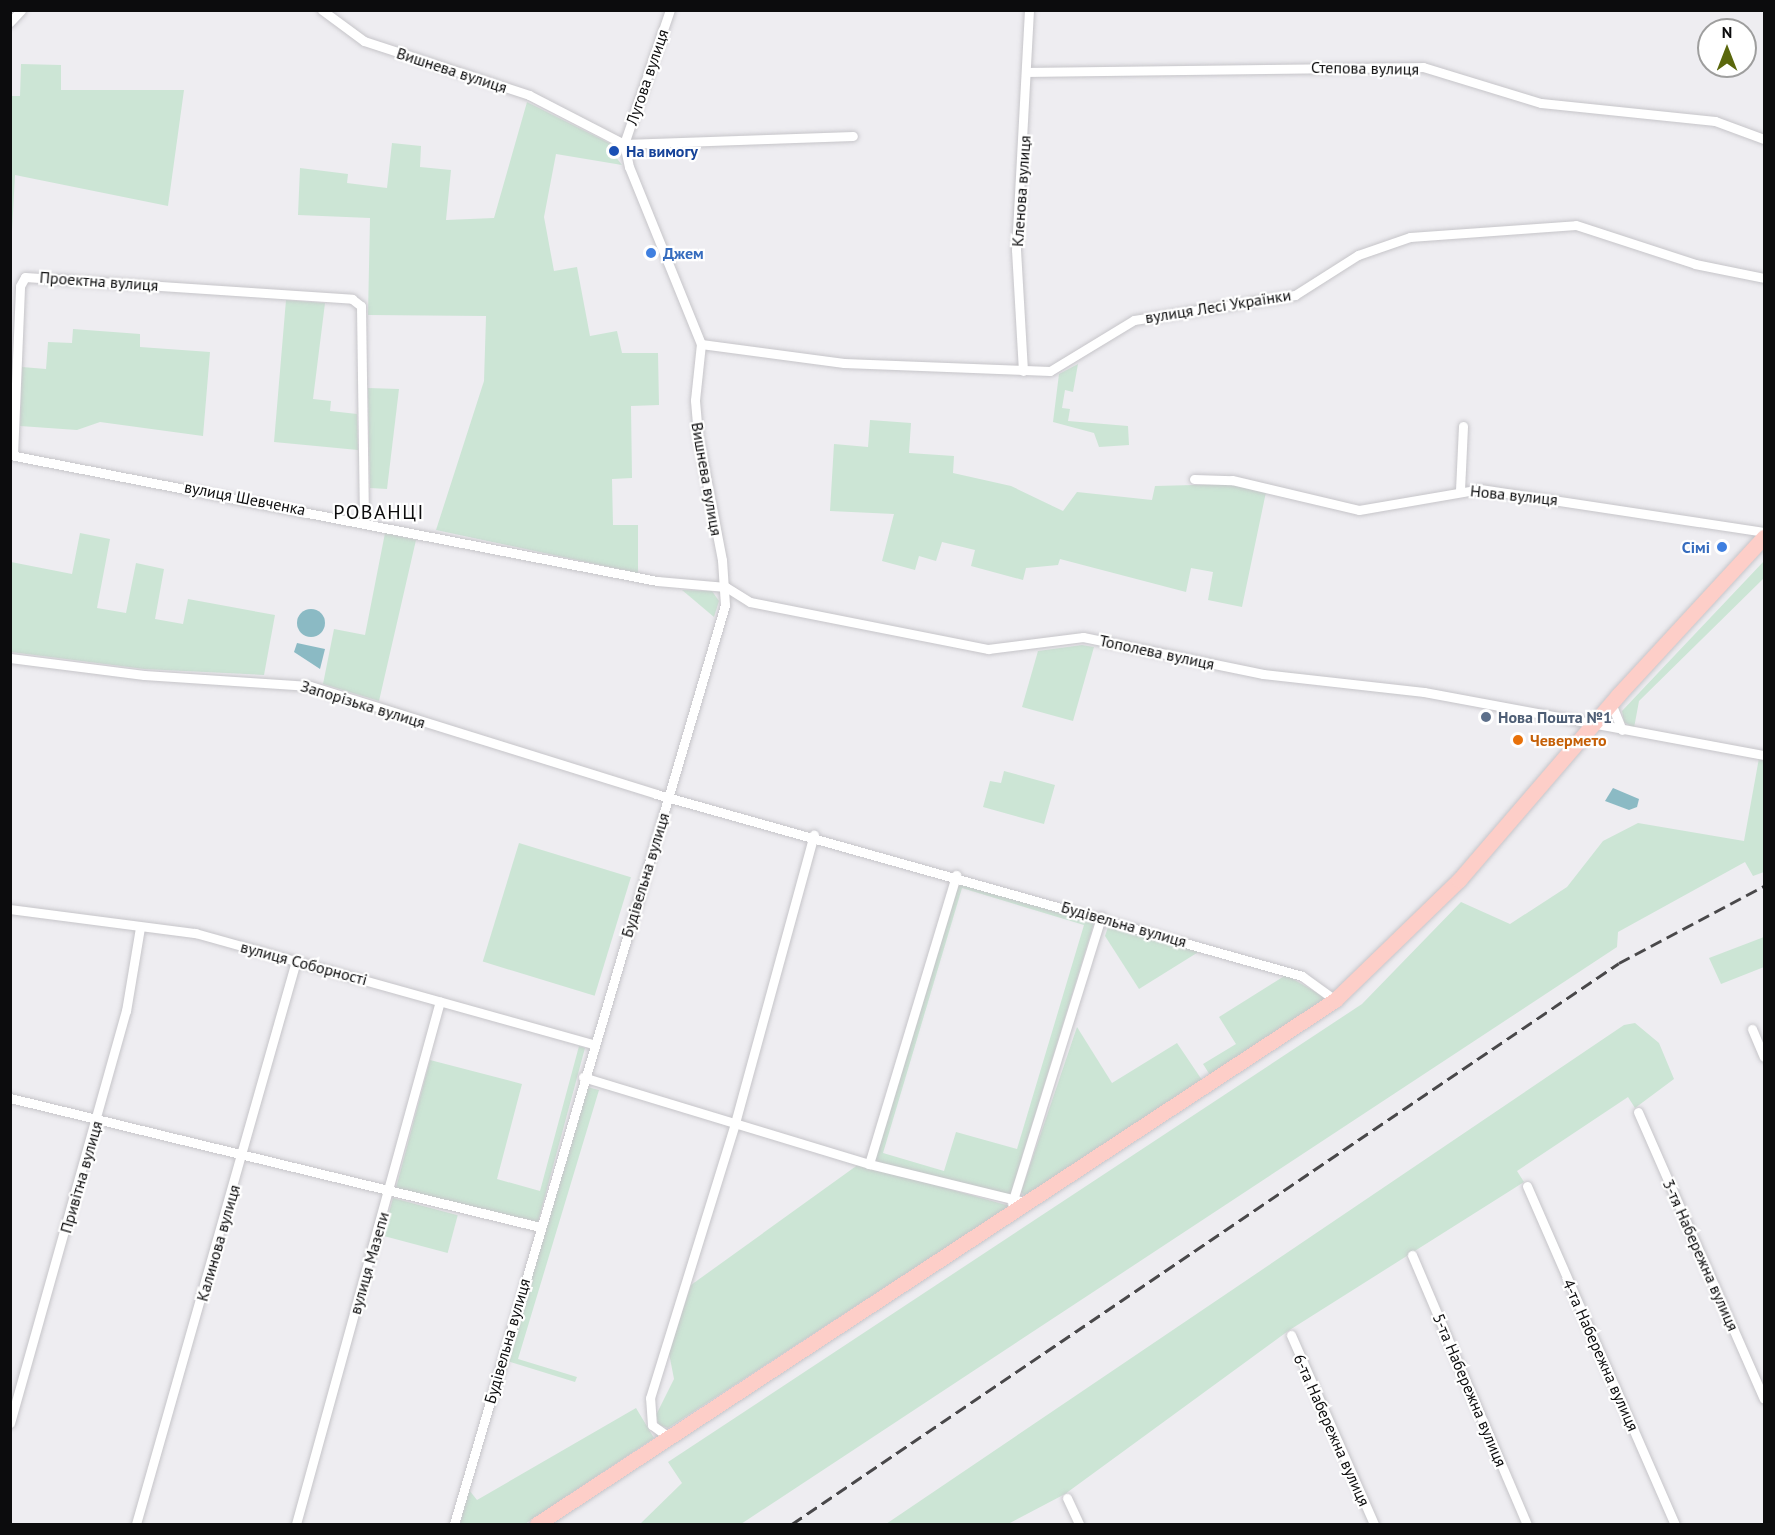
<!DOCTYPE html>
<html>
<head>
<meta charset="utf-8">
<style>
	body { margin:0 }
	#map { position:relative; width:1775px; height:1535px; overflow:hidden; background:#eeedf1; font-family:"PT Sans",sans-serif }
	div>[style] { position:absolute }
	.green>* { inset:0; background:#cce5d5; transform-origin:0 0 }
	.water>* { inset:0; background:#8bbac4 }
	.round { border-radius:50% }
	.roads { filter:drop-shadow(0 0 2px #c6c5c9) drop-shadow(0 0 2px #c6c5c9) }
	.street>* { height:9px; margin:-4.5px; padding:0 4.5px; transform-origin:4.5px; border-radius:4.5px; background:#fff }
	.primary>* { height:15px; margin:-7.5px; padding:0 7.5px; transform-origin:7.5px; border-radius:7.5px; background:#fdcec8 }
	.rail>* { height:3px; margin-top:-1.5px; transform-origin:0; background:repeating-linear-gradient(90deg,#49484a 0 12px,transparent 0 18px) }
	.dots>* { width:16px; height:16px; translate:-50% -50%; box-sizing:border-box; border:3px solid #fff; border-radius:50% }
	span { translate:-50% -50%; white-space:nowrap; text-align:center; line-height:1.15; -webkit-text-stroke:4.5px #fff; paint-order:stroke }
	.street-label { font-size:16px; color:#0c0c0d }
	.transit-label { font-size:16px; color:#164399; font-weight:700 }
	.left { translate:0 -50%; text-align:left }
	.shop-label { font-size:16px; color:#366cbe; font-weight:700 }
	.right { translate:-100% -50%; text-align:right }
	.service-label { font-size:16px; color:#4e5e75; font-weight:700 }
	.food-label { font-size:16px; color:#c56008; font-weight:700 }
	.quarter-label { font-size:20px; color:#0c0c0d; letter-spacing:1.5px }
	.frame { position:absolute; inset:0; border:12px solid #0c0c0d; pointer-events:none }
	.north { position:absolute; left:1697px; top:18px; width:60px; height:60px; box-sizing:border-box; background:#fff; border:2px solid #9e9e9e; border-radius:50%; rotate:0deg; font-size:16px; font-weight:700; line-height:24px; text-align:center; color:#0c0c0d }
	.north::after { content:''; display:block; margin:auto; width:21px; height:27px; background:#5a670c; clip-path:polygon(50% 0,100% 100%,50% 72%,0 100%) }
</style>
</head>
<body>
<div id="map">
	<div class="green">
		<div style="clip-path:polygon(21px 64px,61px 65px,61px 90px,184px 90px,168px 206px,15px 175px,11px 250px,11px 96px,20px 96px)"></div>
		<div style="clip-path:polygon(527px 102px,613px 145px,608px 147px,622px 165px,556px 154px,544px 217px,554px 271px,577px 267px,590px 336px,617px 331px,622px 353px,658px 353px,659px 405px,631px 406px,632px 478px,612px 479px,613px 525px,638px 525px,638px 573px,436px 530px,484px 381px,486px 316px,368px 315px,370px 218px,298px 215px,300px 168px,348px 174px,347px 183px,387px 188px,392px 143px,421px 146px,420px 167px,451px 170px,446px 220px,494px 218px)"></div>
		<div style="clip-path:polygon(286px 300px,325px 303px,313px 399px,331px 401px,330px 411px,357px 414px,358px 450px,274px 442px)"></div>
		<div style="clip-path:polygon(73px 329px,140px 334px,140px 347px,210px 352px,203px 436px,100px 422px,77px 430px,20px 426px,22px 367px,46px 369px,48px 342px,72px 343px)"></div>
		<div style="clip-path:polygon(1078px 364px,1073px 392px,1065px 390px,1062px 408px,1070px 409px,1068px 421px,1128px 426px,1129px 445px,1099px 447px,1094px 433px,1053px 422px,1059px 374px)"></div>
		<div style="clip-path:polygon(368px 388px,399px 389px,387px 489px,370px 488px)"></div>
		<div style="clip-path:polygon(870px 420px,911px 423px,909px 453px,954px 456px,953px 473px,1011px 486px,1063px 511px,1077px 492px,1152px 500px,1155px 486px,1232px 484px,1266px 492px,1242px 607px,1208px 600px,1213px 572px,1191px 568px,1186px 592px,1060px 559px,1058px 565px,1026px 568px,1023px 580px,971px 566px,975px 550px,942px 542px,936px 561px,919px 556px,915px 570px,882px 561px,894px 514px,830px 511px,834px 444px,868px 447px)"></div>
		<div style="clip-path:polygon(80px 533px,110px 539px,97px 608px,126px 613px,136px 563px,164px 569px,155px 619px,183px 624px,188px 599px,275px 615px,264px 675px,144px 669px,11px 652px,11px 562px,72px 574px)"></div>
		<div style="clip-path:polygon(385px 533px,416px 540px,379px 701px,323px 684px,334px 629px,365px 635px)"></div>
		<div style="clip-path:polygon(1764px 561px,1764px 578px,1639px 701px,1634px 728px,1624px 722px,1622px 711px)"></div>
		<div style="clip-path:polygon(682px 590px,712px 591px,719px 601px,714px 617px)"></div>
		<div style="clip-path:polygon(1082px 645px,1094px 647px,1073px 721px,1022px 707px,1038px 651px)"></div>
		<div style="clip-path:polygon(1759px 758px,1764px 760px,1764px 872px,1753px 876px,1745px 862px,1618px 932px,1617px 947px,741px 1524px,640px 1524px,682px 1483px,668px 1462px,1362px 1004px,1461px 902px,1510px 924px,1567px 887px,1603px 841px,1638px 823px,1744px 841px)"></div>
		<div style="clip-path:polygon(1004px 771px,1055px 785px,1044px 824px,983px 807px,990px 781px,1001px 783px)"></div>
		<div style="left:519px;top:843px;width:117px;height:124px;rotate:17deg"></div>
		<div style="clip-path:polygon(evenodd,958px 880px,1095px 920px,1009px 1199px,873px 1162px,958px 880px,962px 888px,1084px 925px,1017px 1149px,956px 1132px,944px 1171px,883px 1153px,962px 888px)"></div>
		<div style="clip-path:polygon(1109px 924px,1200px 951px,1139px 989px,1105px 936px)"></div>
		<div style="clip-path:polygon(1764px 937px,1764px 967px,1721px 984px,1709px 958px)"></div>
		<div style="clip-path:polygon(1286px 975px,1326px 998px,1210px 1075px,1203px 1064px,1236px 1044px,1219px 1017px)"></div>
		<div style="clip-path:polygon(1635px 1023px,1659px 1043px,1674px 1079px,1635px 1108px,1628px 1097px,1517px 1171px,1524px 1182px,1288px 1331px,1065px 1494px,1008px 1524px,886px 1524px,1624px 1025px)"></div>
		<div style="clip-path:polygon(1077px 1027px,1112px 1083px,1177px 1043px,1202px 1080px,1026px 1197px,1021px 1192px)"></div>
		<div style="clip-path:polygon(579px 1046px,585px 1048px,538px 1222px,396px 1188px,430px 1060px,522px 1084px,497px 1179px,540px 1191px)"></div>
		<div style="clip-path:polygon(587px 1087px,599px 1090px,518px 1359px,577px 1377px,575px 1382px,507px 1361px)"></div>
		<div style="clip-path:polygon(859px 1164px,1010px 1206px,668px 1428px,659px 1425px,656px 1415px,674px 1379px,669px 1353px,691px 1285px)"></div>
		<div style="left:393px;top:1198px;width:67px;height:39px;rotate:15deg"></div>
		<div style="clip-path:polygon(636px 1408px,654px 1438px,525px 1524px,460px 1524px,469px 1490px,477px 1500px)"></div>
	</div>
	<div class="water">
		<div class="round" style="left:297px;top:609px;width:28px;height:28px"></div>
		<div style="clip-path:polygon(297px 643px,325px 649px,320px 669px,294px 652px)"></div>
		<div style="clip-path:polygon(1613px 788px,1639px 799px,1637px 807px,1629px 810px,1605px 801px)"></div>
	</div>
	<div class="roads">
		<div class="street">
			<div style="left:322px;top:10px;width:52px;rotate:36.4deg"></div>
			<div style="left:364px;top:41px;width:174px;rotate:18.1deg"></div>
			<div style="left:529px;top:95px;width:107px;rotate:27.3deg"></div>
			<div style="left:624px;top:144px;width:229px;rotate:-2deg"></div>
			<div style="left:10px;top:22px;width:16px;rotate:-47deg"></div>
			<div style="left:1028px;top:72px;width:395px;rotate:-0.7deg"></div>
			<div style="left:1423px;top:67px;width:123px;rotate:17deg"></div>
			<div style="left:1541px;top:103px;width:175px;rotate:5.9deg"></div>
			<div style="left:1715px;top:121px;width:52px;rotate:20.2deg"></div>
			<div style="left:701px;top:344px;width:144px;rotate:7.6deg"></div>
			<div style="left:844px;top:363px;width:206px;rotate:2.2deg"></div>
			<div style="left:1050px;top:371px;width:98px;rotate:-31.3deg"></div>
			<div style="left:1134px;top:320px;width:163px;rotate:-8.8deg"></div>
			<div style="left:1295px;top:295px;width:75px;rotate:-32.4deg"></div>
			<div style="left:1358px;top:255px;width:55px;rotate:-19.1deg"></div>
			<div style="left:1410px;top:237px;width:166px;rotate:-4.1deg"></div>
			<div style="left:1576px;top:225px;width:125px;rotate:18.1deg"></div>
			<div style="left:1695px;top:264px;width:70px;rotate:11.5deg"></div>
			<div style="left:1023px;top:371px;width:121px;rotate:-93.3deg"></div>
			<div style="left:1016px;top:250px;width:240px;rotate:-86.9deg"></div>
			<div style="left:10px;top:455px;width:659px;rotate:11.02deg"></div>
			<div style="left:657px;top:581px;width:69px;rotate:5deg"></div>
			<div style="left:726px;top:587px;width:28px;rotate:32deg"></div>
			<div style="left:750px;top:602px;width:243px;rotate:11.2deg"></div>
			<div style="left:988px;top:649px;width:96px;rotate:-7.2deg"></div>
			<div style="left:1083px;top:637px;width:184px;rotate:11.6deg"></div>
			<div style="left:1263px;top:674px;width:162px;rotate:6.4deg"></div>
			<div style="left:1424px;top:692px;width:346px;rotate:10.5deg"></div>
			<div style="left:13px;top:455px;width:169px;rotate:-87.6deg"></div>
			<div style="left:20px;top:286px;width:10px;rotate:-61deg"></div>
			<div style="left:25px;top:277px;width:328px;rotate:3.8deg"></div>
			<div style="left:352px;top:299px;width:11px;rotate:38deg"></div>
			<div style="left:361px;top:306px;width:215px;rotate:89.2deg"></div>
			<div style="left:1194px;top:479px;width:38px;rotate:2deg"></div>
			<div style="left:1232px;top:480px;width:130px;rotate:13.3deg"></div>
			<div style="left:1359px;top:510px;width:123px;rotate:-9.8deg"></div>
			<div style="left:1480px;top:489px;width:287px;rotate:8.6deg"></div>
			<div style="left:1460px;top:490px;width:64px;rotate:-87.3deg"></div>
			<div style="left:10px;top:658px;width:135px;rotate:7.2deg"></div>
			<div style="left:144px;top:675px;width:166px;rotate:3.8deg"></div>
			<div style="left:310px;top:686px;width:362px;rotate:17.3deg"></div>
			<div style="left:656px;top:794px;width:671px;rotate:15.73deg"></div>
			<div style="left:1302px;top:976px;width:41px;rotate:36deg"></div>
			<div style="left:1611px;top:703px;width:29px;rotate:68deg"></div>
			<div style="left:10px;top:909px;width:187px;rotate:7.4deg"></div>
			<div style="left:195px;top:933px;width:413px;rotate:15.6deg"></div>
			<div style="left:1752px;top:1029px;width:30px;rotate:67deg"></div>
			<div style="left:583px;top:1077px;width:299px;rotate:16.9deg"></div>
			<div style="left:869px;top:1164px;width:156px;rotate:13.7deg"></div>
			<div style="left:10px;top:1098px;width:545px;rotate:13.68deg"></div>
			<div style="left:1638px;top:1112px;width:313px;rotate:66.3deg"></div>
			<div style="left:869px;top:1164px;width:302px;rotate:-73.2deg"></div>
			<div style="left:1527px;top:1186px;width:369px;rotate:66.4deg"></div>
			<div style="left:1012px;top:1203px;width:300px;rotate:-72.7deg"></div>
			<div style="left:1412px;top:1255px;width:293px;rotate:66.9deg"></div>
			<div style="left:1291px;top:1335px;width:206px;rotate:66.3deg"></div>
			<div style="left:10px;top:1423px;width:428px;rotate:-74.3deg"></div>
			<div style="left:126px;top:1011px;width:85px;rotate:-80.5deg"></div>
			<div style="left:670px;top:1438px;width:22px;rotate:-144deg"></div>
			<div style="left:652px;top:1425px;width:27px;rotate:-94deg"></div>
			<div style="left:650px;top:1398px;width:288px;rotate:-72.8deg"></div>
			<div style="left:735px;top:1123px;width:299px;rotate:-74.7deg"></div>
			<div style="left:1067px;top:1498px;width:29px;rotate:65deg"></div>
			<div style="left:136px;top:1524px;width:585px;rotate:-74.14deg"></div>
			<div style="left:296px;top:1524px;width:542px;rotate:-74.61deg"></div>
			<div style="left:454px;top:1524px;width:958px;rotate:-73.57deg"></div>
			<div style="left:725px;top:605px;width:45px;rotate:-93.8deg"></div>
			<div style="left:722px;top:560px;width:127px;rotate:-100.9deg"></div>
			<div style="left:698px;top:435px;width:35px;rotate:-95deg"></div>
			<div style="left:695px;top:400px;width:56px;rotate:-83.9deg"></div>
			<div style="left:701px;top:344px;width:191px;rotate:-112.1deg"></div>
			<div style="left:629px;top:167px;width:24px;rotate:-102deg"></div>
			<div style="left:624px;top:144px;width:142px;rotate:-71.1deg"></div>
		</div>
		<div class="primary">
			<div style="left:537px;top:1524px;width:955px;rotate:-33.29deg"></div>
			<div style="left:1335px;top:1000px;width:173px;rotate:-44.1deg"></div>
			<div style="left:1459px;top:880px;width:244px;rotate:-49.3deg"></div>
			<div style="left:1618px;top:695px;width:215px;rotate:-47.3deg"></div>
		</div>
	</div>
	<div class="rail">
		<div style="left:792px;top:1524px;width:999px;rotate:-34.15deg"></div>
		<div style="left:1619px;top:963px;width:164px;rotate:-28deg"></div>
	</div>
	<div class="dots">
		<div style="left:614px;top:151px;background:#1a4fb4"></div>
		<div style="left:651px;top:253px;background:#3f7fe0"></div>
		<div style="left:1722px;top:547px;background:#3f7fe0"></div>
		<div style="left:1486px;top:717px;background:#5c6f8a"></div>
		<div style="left:1518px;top:740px;background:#e8710a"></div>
	</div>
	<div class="street-label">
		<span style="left:1365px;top:68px;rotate:1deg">Степова вулиця</span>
		<span style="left:452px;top:70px;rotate:18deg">Вишнева вулиця</span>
		<span style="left:647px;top:77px;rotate:-71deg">Лугова вулиця</span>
		<span style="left:1021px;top:191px;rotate:-86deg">Кленова вулиця</span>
		<span style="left:99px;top:281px;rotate:4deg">Проектна вулиця</span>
		<span style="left:1218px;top:306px;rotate:-9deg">вулиця Лесі Українки</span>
		<span style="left:707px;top:479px;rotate:80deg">Вишнева вулиця</span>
		<span style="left:1514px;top:495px;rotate:6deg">Нова вулиця</span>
		<span style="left:245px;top:498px;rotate:11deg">вулиця Шевченка</span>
		<span style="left:1157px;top:652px;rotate:12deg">Тополева вулиця</span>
		<span style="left:363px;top:704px;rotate:17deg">Запорізька вулиця</span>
		<span style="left:645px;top:875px;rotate:-73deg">Будівельна вулиця</span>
		<span style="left:1124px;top:924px;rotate:16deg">Будівельна вулиця</span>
		<span style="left:304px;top:963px;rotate:15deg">вулиця Соборності</span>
		<span style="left:81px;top:1177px;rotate:-74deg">Привітна вулиця</span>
		<span style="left:218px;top:1243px;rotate:-74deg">Калинова вулиця</span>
		<span style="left:1701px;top:1255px;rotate:66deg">3-тя Набережна вулиця</span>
		<span style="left:369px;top:1263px;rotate:-74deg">вулиця Мазепи</span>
		<span style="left:507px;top:1341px;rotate:-74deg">Будівельна вулиця</span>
		<span style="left:1601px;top:1355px;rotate:66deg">4-та Набережна вулиця</span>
		<span style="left:1470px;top:1390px;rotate:67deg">5-та Набережна вулиця</span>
		<span style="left:1332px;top:1430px;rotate:66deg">6-та Набережна вулиця</span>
	</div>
	<div class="transit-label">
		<span class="left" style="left:626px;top:151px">На вимогу</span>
	</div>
	<div class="shop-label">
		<span class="left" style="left:663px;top:253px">Джем</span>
		<span class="right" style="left:1710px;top:547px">Сімі</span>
	</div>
	<div class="service-label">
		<span class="left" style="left:1498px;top:717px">Нова Пошта №1</span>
	</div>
	<div class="food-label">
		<span class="left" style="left:1530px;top:740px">Чевермето</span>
	</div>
	<div class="quarter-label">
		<span style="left:379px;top:512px">РОВАНЦІ</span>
	</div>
	<div class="frame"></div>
	<div class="north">N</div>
</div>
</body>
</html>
